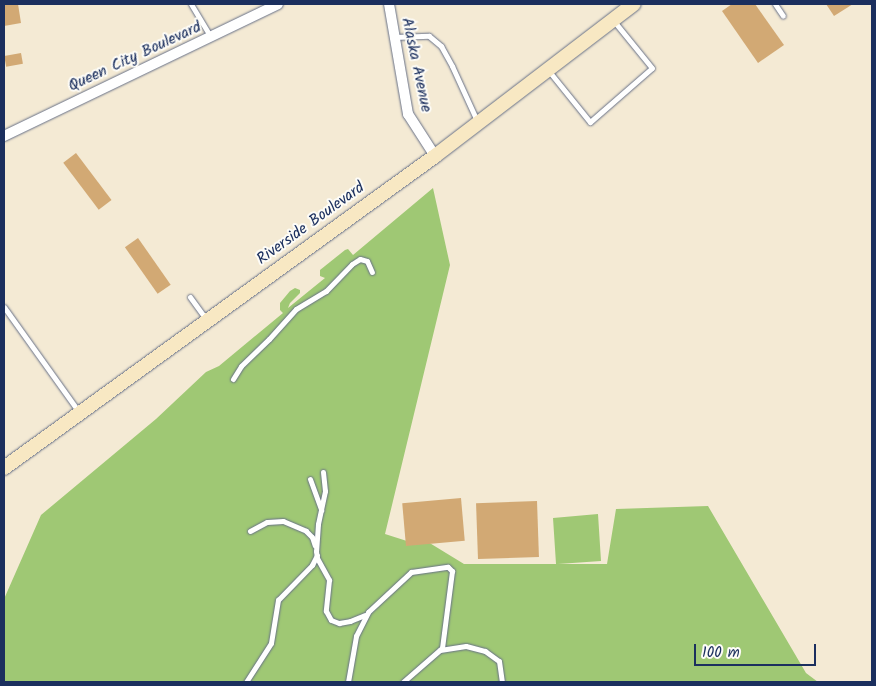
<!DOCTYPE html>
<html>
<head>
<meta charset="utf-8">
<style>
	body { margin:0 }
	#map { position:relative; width:876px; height:686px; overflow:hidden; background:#f4ead4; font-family:Kalam,sans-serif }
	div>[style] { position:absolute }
	.green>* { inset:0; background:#9fc874 }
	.building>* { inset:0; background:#d2a974; transform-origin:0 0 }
	.roads { filter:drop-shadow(0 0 1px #677087) drop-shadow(0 0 1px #677087) }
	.lane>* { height:5px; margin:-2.5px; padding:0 2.5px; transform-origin:2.5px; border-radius:2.5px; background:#fff }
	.street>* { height:10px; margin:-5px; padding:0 5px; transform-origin:5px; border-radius:5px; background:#fff }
	.secondary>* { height:14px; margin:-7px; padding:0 7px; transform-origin:7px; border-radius:7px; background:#f8e8c3 }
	span { translate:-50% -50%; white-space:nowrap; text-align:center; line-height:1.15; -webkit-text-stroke:4px #fdfcf7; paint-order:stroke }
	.street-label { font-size:16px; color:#1b2f5e }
	.frame { position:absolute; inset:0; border:5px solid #1b2f5e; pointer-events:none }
	.scale { position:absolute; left:694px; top:644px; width:122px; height:22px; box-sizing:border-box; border:2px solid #1b2f5e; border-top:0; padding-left:6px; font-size:15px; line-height:18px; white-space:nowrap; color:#1b2f5e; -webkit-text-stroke:4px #fdfcf7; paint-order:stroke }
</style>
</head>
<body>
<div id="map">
	<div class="green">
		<div style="clip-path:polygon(433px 188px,450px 265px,385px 534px,410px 542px,428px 542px,464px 564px,556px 564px,553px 518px,598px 514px,601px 561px,558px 564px,607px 564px,616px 509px,708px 506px,806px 673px,818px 682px,4px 682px,4px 599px,41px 515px,156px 419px,206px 372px,219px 366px,283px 313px,280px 310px,280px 303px,290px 291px,295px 288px,300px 290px,300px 293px,290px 303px,288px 308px,325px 278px,320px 276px,320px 270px,345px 250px,348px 249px,353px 255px)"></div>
	</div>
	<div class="building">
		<div style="clip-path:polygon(4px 4px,18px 4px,21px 23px,4px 26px)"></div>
		<div style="clip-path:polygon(732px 4px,755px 4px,784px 45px,758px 63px,722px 11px)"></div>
		<div style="clip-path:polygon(826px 4px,853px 4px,834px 16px)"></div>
		<div style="left:21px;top:53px;width:11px;height:17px;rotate:80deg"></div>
		<div style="left:76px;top:153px;width:59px;height:16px;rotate:53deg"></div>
		<div style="left:138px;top:238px;width:57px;height:16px;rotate:55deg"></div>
		<div style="left:461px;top:498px;width:43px;height:59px;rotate:85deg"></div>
		<div style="left:537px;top:501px;width:56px;height:61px;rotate:88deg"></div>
	</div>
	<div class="roads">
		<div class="lane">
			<div style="left:191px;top:4px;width:39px;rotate:59deg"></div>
			<div style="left:775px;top:4px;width:14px;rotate:56deg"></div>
			<div style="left:394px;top:37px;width:35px;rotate:-2deg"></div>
			<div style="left:429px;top:36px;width:16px;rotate:40deg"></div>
			<div style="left:441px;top:46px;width:23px;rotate:61deg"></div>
			<div style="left:452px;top:66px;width:63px;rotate:65.5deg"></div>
			<div style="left:548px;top:70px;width:67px;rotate:51.1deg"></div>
			<div style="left:590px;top:122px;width:82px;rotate:-41.1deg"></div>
			<div style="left:652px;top:68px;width:62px;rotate:-129.1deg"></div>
			<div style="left:190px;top:297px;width:29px;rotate:54deg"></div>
			<div style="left:4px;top:307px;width:129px;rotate:54.5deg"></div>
			<div style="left:233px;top:379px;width:15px;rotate:-58deg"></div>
			<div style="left:241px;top:366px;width:39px;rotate:-44deg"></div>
			<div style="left:269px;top:339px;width:40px;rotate:-48deg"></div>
			<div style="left:296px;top:309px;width:35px;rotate:-31deg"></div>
			<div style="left:326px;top:291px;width:37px;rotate:-46deg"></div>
			<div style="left:352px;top:264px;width:9px;rotate:-32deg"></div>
			<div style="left:360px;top:259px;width:7px;rotate:16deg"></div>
			<div style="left:367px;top:261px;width:12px;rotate:66deg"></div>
			<div style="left:323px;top:472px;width:19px;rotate:84deg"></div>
			<div style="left:325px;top:491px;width:34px;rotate:102deg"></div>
			<div style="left:318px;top:524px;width:27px;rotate:94deg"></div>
			<div style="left:316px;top:551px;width:7px;rotate:82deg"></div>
			<div style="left:317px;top:558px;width:25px;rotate:61deg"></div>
			<div style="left:329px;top:580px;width:31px;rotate:96deg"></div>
			<div style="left:326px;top:611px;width:10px;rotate:61deg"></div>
			<div style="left:331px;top:620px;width:9px;rotate:21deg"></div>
			<div style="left:339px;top:623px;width:11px;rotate:-10deg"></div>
			<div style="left:350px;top:621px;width:16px;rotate:-22deg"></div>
			<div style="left:310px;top:479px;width:33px;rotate:70deg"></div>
			<div style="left:250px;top:531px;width:19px;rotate:-28deg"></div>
			<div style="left:267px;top:522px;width:16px;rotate:-4deg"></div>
			<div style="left:283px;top:521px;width:25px;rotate:23deg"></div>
			<div style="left:306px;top:531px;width:8px;rotate:45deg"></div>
			<div style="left:312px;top:537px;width:9px;rotate:72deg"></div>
			<div style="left:440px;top:650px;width:26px;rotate:-9deg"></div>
			<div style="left:466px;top:646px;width:20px;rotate:15deg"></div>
			<div style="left:485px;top:651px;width:17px;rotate:36deg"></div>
			<div style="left:499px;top:661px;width:21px;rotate:82deg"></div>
			<div style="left:246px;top:682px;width:46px;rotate:-57.3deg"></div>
			<div style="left:271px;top:643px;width:44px;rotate:-80.8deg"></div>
			<div style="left:278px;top:600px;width:49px;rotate:-45.8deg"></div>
			<div style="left:312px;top:565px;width:11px;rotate:-63deg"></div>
			<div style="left:348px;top:682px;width:47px;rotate:-80.1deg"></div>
			<div style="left:356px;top:636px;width:27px;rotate:-63deg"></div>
			<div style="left:368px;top:612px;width:59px;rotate:-42.9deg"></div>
			<div style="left:411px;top:572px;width:37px;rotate:-8deg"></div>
			<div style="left:448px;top:567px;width:6px;rotate:45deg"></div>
			<div style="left:452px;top:571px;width:78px;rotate:97.4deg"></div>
			<div style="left:442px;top:648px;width:52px;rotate:138.9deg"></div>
		</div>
		<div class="street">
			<div style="left:389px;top:4px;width:112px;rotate:80.2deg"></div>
			<div style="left:408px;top:114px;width:50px;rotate:57.3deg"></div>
			<div style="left:4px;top:136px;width:304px;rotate:-25.7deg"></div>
		</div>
		<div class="secondary">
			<div style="left:4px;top:468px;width:532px;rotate:-35.9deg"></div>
			<div style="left:435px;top:156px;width:250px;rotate:-37.4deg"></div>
		</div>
	</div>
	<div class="street-label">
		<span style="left:135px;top:57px;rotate:-25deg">Queen City Boulevard</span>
		<span style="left:416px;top:65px;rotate:78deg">Alaska Avenue</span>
		<span style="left:311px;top:224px;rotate:-36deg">Riverside Boulevard</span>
	</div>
	<div class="frame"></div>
	<div class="scale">100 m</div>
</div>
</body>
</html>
